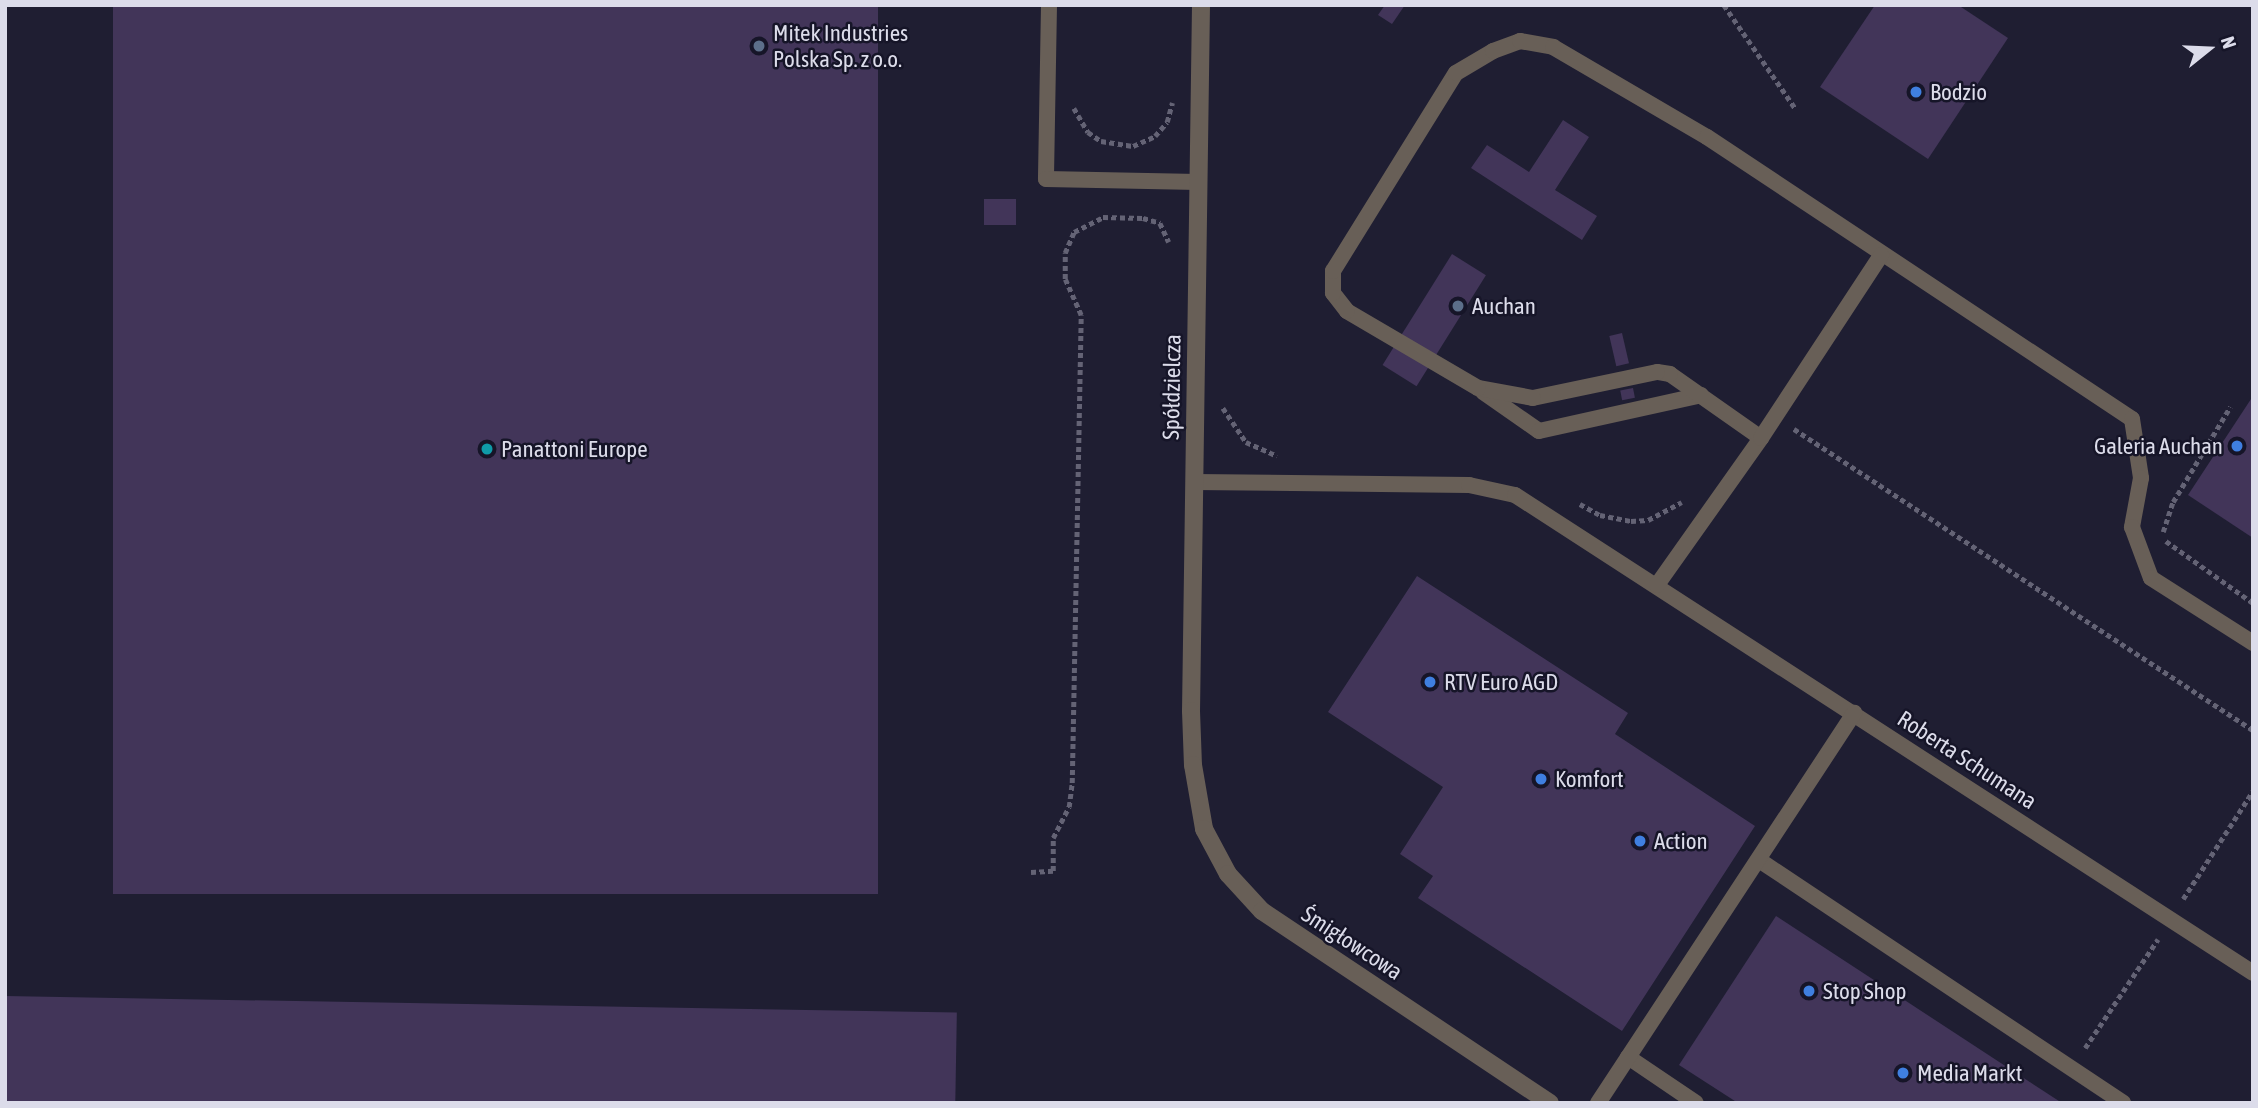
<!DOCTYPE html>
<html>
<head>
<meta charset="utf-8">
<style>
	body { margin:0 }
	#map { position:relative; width:2258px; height:1108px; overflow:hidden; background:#1f1e32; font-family:"Asap Condensed",sans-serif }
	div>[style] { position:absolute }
	.building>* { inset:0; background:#423559; transform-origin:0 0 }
	.path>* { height:4.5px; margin-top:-2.25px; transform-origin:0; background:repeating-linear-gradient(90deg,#646375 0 5px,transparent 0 8.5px) }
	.service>* { height:16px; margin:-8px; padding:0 8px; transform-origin:8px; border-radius:8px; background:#685f57 }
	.minor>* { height:18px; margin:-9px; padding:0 9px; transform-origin:9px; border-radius:9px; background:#685f57 }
	.dots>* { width:19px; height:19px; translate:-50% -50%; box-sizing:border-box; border:4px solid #161528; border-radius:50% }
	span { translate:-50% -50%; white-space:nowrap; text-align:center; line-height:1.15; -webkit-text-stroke:5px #161528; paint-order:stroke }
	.poi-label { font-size:23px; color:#dcdcea }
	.left { translate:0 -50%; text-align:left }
	.right { translate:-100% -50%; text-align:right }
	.street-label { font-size:23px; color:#dcdcea }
	.frame { position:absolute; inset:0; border:7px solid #dcdcea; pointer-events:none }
	.north { position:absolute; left:2174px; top:14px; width:70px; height:70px; -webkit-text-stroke:5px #161528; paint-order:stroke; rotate:72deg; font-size:19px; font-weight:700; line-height:28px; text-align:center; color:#dcdcea }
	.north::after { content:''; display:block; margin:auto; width:24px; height:32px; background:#dcdcea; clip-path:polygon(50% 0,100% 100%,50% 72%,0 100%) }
</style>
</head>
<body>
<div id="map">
	<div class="building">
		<div style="left:113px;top:5px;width:765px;height:889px"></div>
		<div style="clip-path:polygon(1385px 5px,1405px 5px,1392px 24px,1378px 15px)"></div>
		<div style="clip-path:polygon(1875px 5px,1958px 5px,2008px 38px,1928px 159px,1820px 87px)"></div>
		<div style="clip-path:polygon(1563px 120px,1589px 137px,1555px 190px,1597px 216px,1582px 240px,1471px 168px,1487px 145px,1529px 172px)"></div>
		<div style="left:984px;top:199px;width:32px;height:26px"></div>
		<div style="left:1452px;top:254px;width:40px;height:131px;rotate:32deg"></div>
		<div style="left:1622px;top:333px;width:31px;height:13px;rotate:77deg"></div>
		<div style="left:1633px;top:388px;width:10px;height:13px;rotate:79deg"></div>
		<div style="clip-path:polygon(2253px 396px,2253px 538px,2188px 495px)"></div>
		<div style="clip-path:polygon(1417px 576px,1628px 713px,1615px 734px,1755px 826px,1622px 1031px,1418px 898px,1433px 876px,1400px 854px,1443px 787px,1328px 712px)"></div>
		<div style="clip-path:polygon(1776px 916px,2062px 1103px,1738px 1103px,1679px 1065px)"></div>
		<div style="left:5px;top:996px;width:952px;height:107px;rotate:1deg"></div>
	</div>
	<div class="path">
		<div style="left:1724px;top:5px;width:125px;rotate:55.4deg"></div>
		<div style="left:1074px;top:108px;width:28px;rotate:60deg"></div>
		<div style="left:1088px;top:132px;width:16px;rotate:35deg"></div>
		<div style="left:1101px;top:141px;width:32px;rotate:9deg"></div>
		<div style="left:1133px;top:146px;width:24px;rotate:-24deg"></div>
		<div style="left:1155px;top:136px;width:18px;rotate:-49deg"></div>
		<div style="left:1167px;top:122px;width:20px;rotate:-75deg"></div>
		<div style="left:1223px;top:408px;width:41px;rotate:55.9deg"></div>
		<div style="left:1246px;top:442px;width:34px;rotate:24deg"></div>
		<div style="left:1794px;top:429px;width:549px;rotate:33.26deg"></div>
		<div style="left:1580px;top:504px;width:23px;rotate:29deg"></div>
		<div style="left:1600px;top:515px;width:32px;rotate:11deg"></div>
		<div style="left:1631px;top:521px;width:17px;rotate:-3deg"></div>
		<div style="left:1648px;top:520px;width:38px;rotate:-28deg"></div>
		<div style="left:2163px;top:532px;width:32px;rotate:-72deg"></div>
		<div style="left:2173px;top:502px;width:111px;rotate:-59deg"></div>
		<div style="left:2166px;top:541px;width:107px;rotate:35.5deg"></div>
		<div style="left:1031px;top:872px;width:22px;rotate:-3deg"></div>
		<div style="left:1053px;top:871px;width:33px;rotate:-90deg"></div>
		<div style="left:1053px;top:838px;width:35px;rotate:-63deg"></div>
		<div style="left:1069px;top:807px;width:24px;rotate:-83deg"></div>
		<div style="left:1072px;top:783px;width:468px;rotate:-88.9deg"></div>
		<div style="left:1081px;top:315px;width:39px;rotate:-114deg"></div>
		<div style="left:1065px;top:279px;width:26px;rotate:-90deg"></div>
		<div style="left:1065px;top:253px;width:23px;rotate:-67deg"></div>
		<div style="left:1074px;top:232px;width:33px;rotate:-27deg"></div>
		<div style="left:1103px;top:217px;width:40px;rotate:1.4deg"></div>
		<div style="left:1143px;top:218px;width:18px;rotate:16deg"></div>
		<div style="left:1160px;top:223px;width:21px;rotate:65deg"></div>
		<div style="left:2183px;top:899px;width:129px;rotate:-57.1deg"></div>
		<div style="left:2085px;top:1048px;width:131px;rotate:-56.2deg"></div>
	</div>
	<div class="service">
		<div style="left:1049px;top:5px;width:174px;rotate:91deg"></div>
		<div style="left:1046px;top:179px;width:152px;rotate:1.1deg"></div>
		<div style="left:1483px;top:392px;width:68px;rotate:34.9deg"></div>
		<div style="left:1539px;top:431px;width:166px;rotate:-12.5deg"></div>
		<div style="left:1761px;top:438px;width:111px;rotate:-144.9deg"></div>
		<div style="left:1670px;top:374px;width:13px;rotate:-171deg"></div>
		<div style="left:1657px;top:372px;width:127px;rotate:168.2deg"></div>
		<div style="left:1533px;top:398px;width:56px;rotate:-169.7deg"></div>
		<div style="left:1478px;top:388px;width:152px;rotate:-149.6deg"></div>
		<div style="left:1347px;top:311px;width:23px;rotate:-128deg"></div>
		<div style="left:1333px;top:293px;width:22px;rotate:-90deg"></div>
		<div style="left:1333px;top:271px;width:233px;rotate:-58.2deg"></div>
		<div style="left:1456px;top:73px;width:43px;rotate:-30.7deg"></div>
		<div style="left:1493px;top:51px;width:29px;rotate:-20deg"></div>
		<div style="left:1520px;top:41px;width:34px;rotate:10deg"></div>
		<div style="left:1553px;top:47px;width:178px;rotate:30.3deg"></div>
		<div style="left:1707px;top:137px;width:510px;rotate:33.57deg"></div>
		<div style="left:2132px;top:419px;width:60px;rotate:81.3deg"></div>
		<div style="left:2141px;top:478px;width:50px;rotate:100.4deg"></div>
		<div style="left:2132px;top:527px;width:54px;rotate:69.6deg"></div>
		<div style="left:2151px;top:578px;width:121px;rotate:32.5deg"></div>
		<div style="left:1194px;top:482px;width:275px;rotate:0.6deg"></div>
		<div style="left:1469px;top:485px;width:47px;rotate:12.3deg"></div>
		<div style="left:1515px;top:495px;width:879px;rotate:32.93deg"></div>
		<div style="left:1657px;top:585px;width:180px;rotate:-54.7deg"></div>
		<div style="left:1761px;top:438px;width:219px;rotate:-56.7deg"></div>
		<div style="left:1759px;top:860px;width:438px;rotate:33.7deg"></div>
		<div style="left:1628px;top:1057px;width:82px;rotate:34.1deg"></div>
		<div style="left:1598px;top:1103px;width:467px;rotate:-56.7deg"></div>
	</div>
	<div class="minor">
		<div style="left:1201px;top:5px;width:706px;rotate:90.81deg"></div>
		<div style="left:1191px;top:711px;width:54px;rotate:87.9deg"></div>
		<div style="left:1193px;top:765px;width:65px;rotate:80.2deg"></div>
		<div style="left:1204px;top:829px;width:51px;rotate:61.9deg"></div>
		<div style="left:1228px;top:874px;width:50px;rotate:47.4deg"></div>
		<div style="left:1262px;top:911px;width:346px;rotate:33.7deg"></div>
	</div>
	<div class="dots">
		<div style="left:759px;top:46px;background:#5c6f8a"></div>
		<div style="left:1916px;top:92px;background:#3f7fe0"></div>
		<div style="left:1458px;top:306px;background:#5c6f8a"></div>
		<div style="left:2237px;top:446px;background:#3f7fe0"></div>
		<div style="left:487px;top:449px;background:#0f9aa8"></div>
		<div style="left:1430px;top:682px;background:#3f7fe0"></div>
		<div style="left:1541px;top:779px;background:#3f7fe0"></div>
		<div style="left:1640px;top:841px;background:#3f7fe0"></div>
		<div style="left:1809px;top:991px;background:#3f7fe0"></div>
		<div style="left:1903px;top:1073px;background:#3f7fe0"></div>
	</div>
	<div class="poi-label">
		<span class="left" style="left:773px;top:46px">Mitek Industries<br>Polska Sp. z o.o.</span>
		<span class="left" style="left:1930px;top:92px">Bodzio</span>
		<span class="left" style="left:1472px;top:306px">Auchan</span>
		<span class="right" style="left:2223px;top:446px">Galeria Auchan</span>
		<span class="left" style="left:501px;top:449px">Panattoni Europe</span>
		<span class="left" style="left:1444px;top:682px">RTV Euro AGD</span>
		<span class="left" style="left:1555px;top:779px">Komfort</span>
		<span class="left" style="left:1654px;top:841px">Action</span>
		<span class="left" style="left:1823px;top:991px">Stop Shop</span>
		<span class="left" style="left:1917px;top:1073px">Media Markt</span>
	</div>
	<div class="street-label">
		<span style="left:1172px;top:387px;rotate:-89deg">Spółdzielcza</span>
		<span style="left:1967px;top:760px;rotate:33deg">Roberta Schumana</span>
		<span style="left:1352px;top:943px;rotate:33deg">Śmigłowcowa</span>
	</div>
	<div class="frame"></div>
	<div class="north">N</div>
</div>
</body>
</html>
